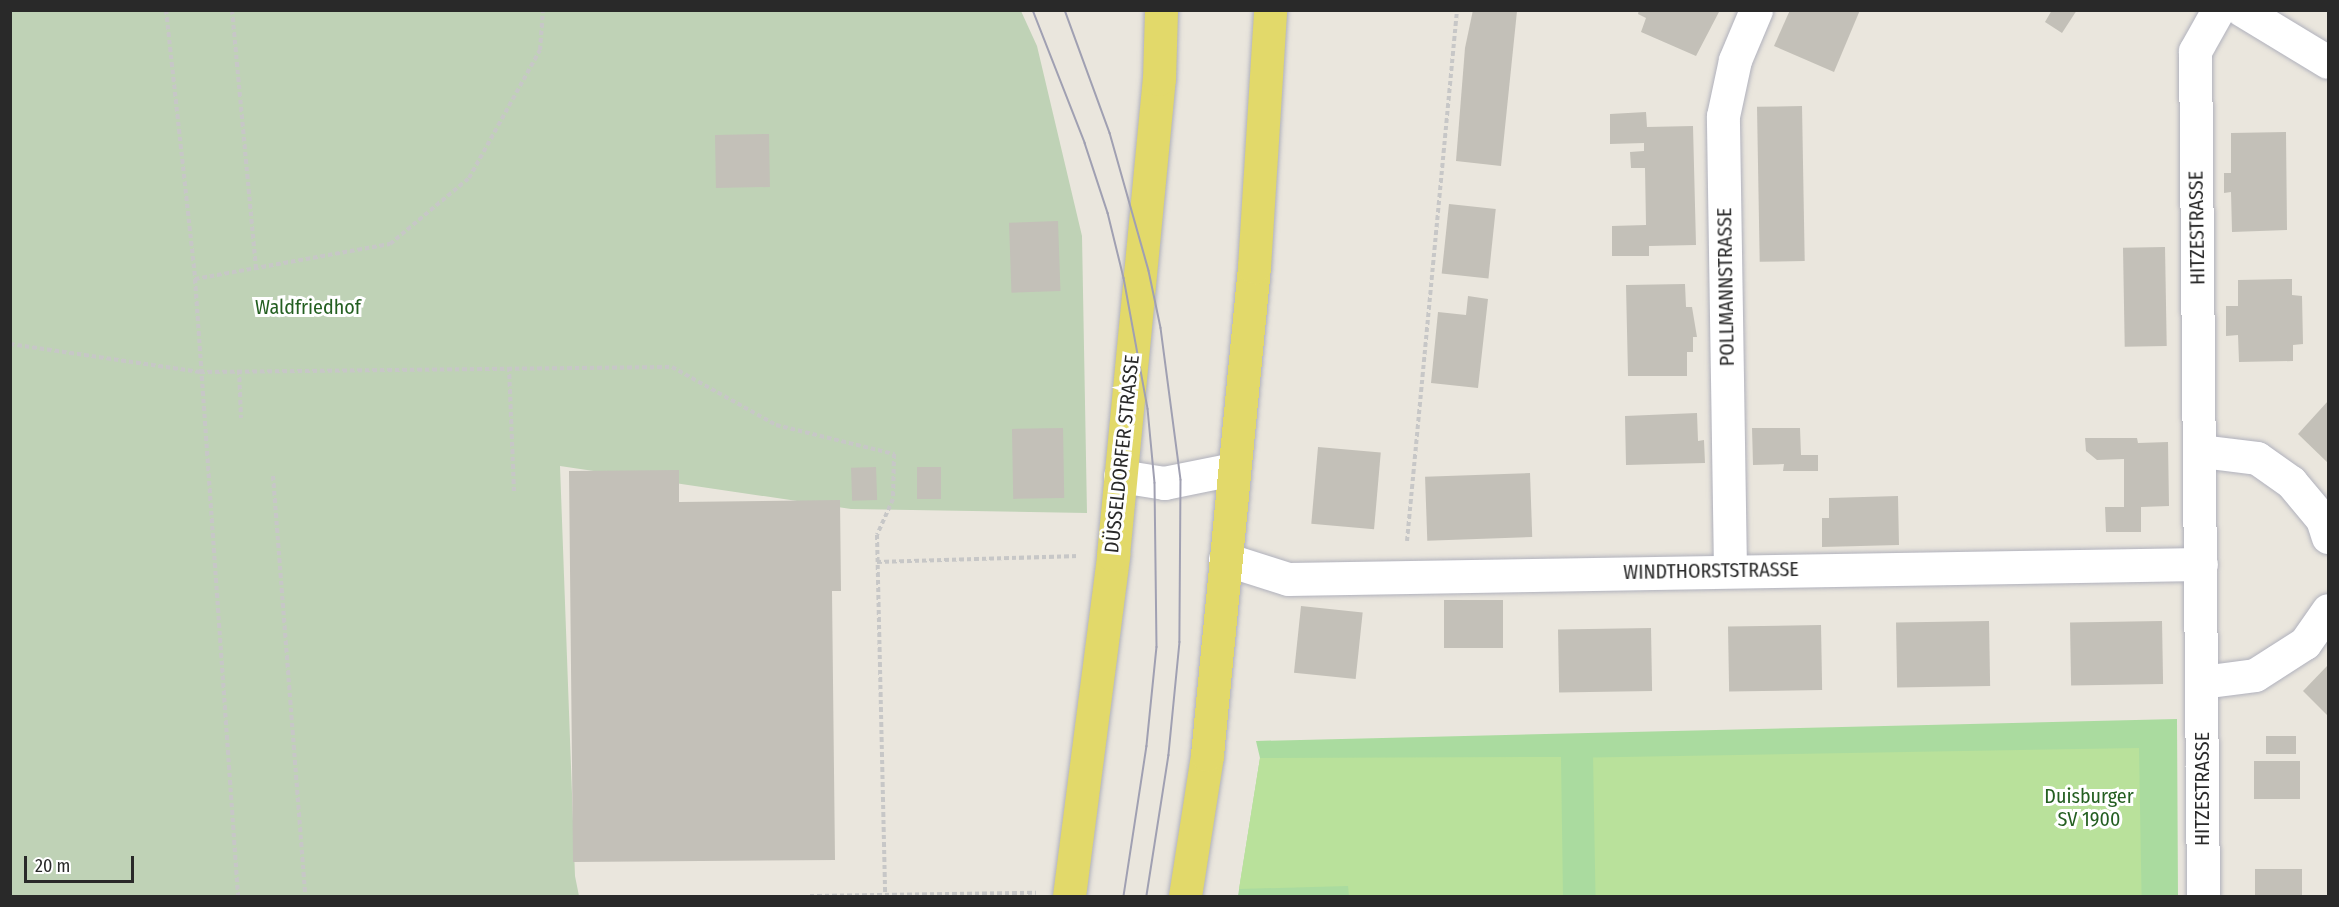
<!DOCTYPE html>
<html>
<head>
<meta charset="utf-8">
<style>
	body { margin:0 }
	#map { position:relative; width:2339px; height:907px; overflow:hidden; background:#eae6dd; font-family:"Fira Sans Condensed",sans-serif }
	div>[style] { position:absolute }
	.green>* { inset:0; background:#aadb9f }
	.cemetery>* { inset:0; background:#bfd2b6 }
	.pitch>* { inset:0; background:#b9e19b; transform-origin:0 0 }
	.building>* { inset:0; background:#c3c0b8; transform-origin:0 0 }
	.path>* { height:4px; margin-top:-2px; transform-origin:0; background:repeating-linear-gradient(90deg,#c7c7c7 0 4.5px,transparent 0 7.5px) }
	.roads { filter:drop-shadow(0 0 2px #b0b1bc) drop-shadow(0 0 2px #b0b1bc) }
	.minor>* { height:33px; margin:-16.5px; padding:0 16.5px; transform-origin:16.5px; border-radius:16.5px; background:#fff }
	.major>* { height:33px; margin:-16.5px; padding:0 16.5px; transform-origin:16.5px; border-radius:16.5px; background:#e2d96a }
	.tram>* { height:1.5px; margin:-0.75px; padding:0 0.75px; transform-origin:0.75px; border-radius:0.75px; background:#a0a0b2 }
	span { translate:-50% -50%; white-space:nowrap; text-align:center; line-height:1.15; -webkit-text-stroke:6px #fff; paint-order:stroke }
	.street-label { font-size:20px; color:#292929 }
	.park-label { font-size:20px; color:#245f21 }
	.frame { position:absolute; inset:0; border:12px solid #292929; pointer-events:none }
	.scale { position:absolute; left:24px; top:856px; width:110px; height:27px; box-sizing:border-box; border:3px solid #292929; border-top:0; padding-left:8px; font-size:18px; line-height:21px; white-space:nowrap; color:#292929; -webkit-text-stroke:4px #fff; paint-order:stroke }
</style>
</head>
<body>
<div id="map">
	<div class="green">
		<div style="clip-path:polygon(2177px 719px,2178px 896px,1238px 896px,1260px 758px,1256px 741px)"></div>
	</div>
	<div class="cemetery">
		<div style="clip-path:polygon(10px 11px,1021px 11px,1037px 46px,1082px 236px,1087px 513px,851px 509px,560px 466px,575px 876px,579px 896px,11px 896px)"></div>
	</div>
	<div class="pitch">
		<div style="left:2139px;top:748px;width:148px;height:546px;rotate:89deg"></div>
		<div style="clip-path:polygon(1561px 757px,1563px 896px,1349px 896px,1348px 886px,1239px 889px,1260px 758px)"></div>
	</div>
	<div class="building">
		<div style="clip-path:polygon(1473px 10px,1517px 11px,1501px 166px,1456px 161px,1465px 48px)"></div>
		<div style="clip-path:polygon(1639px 10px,1720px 10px,1696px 56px,1641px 32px,1646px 18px,1638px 14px)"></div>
		<div style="clip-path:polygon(1790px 10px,1860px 10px,1834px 72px,1774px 46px)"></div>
		<div style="clip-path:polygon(2052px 10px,2077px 10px,2062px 33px,2045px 22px)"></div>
		<div style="left:1802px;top:106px;width:155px;height:45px;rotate:89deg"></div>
		<div style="clip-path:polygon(1646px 112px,1647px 127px,1693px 126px,1696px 245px,1649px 246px,1649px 256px,1612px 256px,1612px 226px,1646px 225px,1645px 168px,1631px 168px,1630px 152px,1644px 151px,1644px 143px,1610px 144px,1610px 114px)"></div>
		<div style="clip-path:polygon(2286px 132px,2287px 230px,2232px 232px,2231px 192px,2224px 193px,2224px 173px,2231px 173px,2231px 133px)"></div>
		<div style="left:769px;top:134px;width:53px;height:54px;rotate:89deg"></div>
		<div style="left:1449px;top:204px;width:47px;height:70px;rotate:6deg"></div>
		<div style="left:1058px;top:221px;width:70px;height:49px;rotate:88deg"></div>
		<div style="left:2165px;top:247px;width:99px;height:42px;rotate:89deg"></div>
		<div style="clip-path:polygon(2292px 279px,2292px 295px,2302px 296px,2303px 344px,2293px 345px,2293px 361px,2239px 362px,2238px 335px,2226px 336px,2226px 306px,2238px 306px,2238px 280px)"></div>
		<div style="clip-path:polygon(1685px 284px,1686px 307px,1692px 307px,1697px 337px,1693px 337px,1693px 352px,1687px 352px,1687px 376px,1628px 376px,1626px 285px)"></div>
		<div style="clip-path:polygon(1468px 296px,1488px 299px,1478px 388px,1431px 383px,1438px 312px,1466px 315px)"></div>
		<div style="clip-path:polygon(2328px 401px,2328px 463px,2298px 434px)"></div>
		<div style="clip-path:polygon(1697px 413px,1698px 441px,1704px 440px,1705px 463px,1626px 465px,1625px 416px)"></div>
		<div style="left:1063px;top:428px;width:70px;height:51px;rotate:89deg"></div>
		<div style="clip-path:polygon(1752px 428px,1800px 428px,1801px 455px,1818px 455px,1818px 471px,1783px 471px,1784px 464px,1753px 465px)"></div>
		<div style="clip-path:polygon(2085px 438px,2137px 438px,2138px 443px,2168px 442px,2169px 506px,2141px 507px,2141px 532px,2106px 532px,2105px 507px,2124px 507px,2124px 459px,2097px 460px,2086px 451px)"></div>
		<div style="left:1318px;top:447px;width:63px;height:77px;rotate:5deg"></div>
		<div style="left:876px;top:467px;width:33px;height:25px;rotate:88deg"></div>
		<div style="left:917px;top:467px;width:24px;height:32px"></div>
		<div style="clip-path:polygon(679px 470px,679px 502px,840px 500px,841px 591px,832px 591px,835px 860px,573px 862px,569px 471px)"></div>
		<div style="left:1530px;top:473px;width:64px;height:105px;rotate:88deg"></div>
		<div style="clip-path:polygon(1898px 496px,1899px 545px,1822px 547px,1822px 518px,1829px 518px,1829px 498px)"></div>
		<div style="left:1503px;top:600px;width:48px;height:59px;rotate:90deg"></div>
		<div style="left:1301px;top:606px;width:62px;height:67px;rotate:6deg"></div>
		<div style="left:1989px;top:621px;width:65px;height:93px;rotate:89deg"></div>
		<div style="left:2162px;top:621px;width:63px;height:92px;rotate:89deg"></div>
		<div style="left:1821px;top:625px;width:65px;height:93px;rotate:89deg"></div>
		<div style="left:1651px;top:628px;width:63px;height:93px;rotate:89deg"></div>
		<div style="clip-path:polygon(2328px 665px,2328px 716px,2303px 691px)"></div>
		<div style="left:2266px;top:736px;width:30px;height:18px"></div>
		<div style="left:2254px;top:761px;width:46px;height:38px"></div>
		<div style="left:2255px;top:869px;width:47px;height:27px"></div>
	</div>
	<div class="path">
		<div style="left:166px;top:10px;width:271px;rotate:83.8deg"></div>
		<div style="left:195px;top:279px;width:618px;rotate:86.01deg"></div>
		<div style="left:232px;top:10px;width:260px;rotate:84.7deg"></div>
		<div style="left:195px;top:279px;width:198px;rotate:-10.2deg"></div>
		<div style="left:390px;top:244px;width:103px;rotate:-39.9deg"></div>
		<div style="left:469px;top:178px;width:146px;rotate:-61deg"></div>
		<div style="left:540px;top:50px;width:40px;rotate:-85.7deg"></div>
		<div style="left:10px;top:344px;width:192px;rotate:8.4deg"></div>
		<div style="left:200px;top:372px;width:472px;rotate:-0.6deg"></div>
		<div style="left:672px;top:367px;width:119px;rotate:29.1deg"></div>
		<div style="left:776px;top:425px;width:122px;rotate:13.8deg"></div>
		<div style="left:894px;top:454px;width:45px;rotate:91.3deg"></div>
		<div style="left:893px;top:499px;width:39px;rotate:114deg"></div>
		<div style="left:877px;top:535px;width:359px;rotate:88.7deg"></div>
		<div style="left:509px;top:367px;width:125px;rotate:87.7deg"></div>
		<div style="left:239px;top:370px;width:48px;rotate:87.6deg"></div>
		<div style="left:273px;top:476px;width:421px;rotate:85.6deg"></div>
		<div style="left:1407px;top:541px;width:533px;rotate:-84.62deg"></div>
		<div style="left:877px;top:562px;width:202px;rotate:-1.7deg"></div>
		<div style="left:810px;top:896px;width:226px;rotate:-0.8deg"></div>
	</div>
	<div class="roads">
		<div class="minor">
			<div style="left:2242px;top:10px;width:100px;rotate:31.2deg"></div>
			<div style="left:2201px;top:451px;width:56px;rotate:7.1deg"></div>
			<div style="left:2257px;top:458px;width:42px;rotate:35.2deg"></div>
			<div style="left:2291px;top:482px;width:48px;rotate:50deg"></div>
			<div style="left:2322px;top:519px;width:19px;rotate:72deg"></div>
			<div style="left:1120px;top:476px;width:45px;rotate:9deg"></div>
			<div style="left:1164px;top:483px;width:70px;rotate:-11.5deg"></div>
			<div style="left:1225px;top:559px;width:66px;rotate:17.6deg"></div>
			<div style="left:1288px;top:579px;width:913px;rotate:-0.94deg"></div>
			<div style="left:1730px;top:570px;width:454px;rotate:-90.9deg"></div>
			<div style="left:1723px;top:116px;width:57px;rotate:-77.9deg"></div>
			<div style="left:1735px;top:60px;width:54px;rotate:-67.2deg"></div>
			<div style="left:2202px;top:682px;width:53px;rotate:-7.5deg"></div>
			<div style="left:2255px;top:675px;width:59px;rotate:-32.6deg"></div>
			<div style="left:2305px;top:643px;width:40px;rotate:-55.1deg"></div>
			<div style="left:2203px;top:896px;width:845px;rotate:-90.54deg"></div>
			<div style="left:2195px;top:51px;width:47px;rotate:-60.7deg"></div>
		</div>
		<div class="major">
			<div style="left:1069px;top:896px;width:344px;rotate:-82.6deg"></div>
			<div style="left:1113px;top:555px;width:478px;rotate:-84.5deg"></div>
			<div style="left:1159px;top:79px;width:69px;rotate:-88.3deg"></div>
			<div style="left:1185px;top:896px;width:143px;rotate:-81.1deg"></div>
			<div style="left:1207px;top:755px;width:490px;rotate:-84.5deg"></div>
			<div style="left:1254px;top:267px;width:257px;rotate:-86.4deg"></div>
		</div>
	</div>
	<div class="tram">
		<div style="left:1033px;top:10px;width:143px;rotate:68.6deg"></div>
		<div style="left:1085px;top:143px;width:74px;rotate:71.8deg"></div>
		<div style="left:1108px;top:213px;width:67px;rotate:76.2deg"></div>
		<div style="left:1124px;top:278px;width:133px;rotate:79.6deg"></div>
		<div style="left:1148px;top:409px;width:74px;rotate:84.6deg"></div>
		<div style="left:1155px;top:483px;width:164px;rotate:89.3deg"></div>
		<div style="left:1157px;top:647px;width:100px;rotate:95.8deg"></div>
		<div style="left:1147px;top:746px;width:152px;rotate:98.7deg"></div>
		<div style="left:1065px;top:10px;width:131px;rotate:69.9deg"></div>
		<div style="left:1110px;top:133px;width:143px;rotate:74.2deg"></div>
		<div style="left:1149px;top:271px;width:58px;rotate:78.1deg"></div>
		<div style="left:1161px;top:328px;width:153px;rotate:82.5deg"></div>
		<div style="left:1181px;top:480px;width:162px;rotate:90.4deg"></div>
		<div style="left:1180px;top:642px;width:114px;rotate:95.6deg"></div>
		<div style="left:1169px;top:755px;width:143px;rotate:98.9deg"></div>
	</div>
	<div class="street-label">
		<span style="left:2197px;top:228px;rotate:-91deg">HITZESTRASSE</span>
		<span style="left:1726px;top:287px;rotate:-91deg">POLLMANNSTRASSE</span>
		<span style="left:1122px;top:454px;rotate:-84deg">DÜSSELDORFER STRASSE</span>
		<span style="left:1711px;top:571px;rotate:-1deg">WINDTHORSTSTRASSE</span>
		<span style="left:2202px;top:789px;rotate:-90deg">HITZESTRASSE</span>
	</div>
	<div class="park-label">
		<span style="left:308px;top:307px">Waldfriedhof</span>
		<span style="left:2089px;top:808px">Duisburger<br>SV 1900</span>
	</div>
	<div class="frame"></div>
	<div class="scale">20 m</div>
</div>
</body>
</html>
